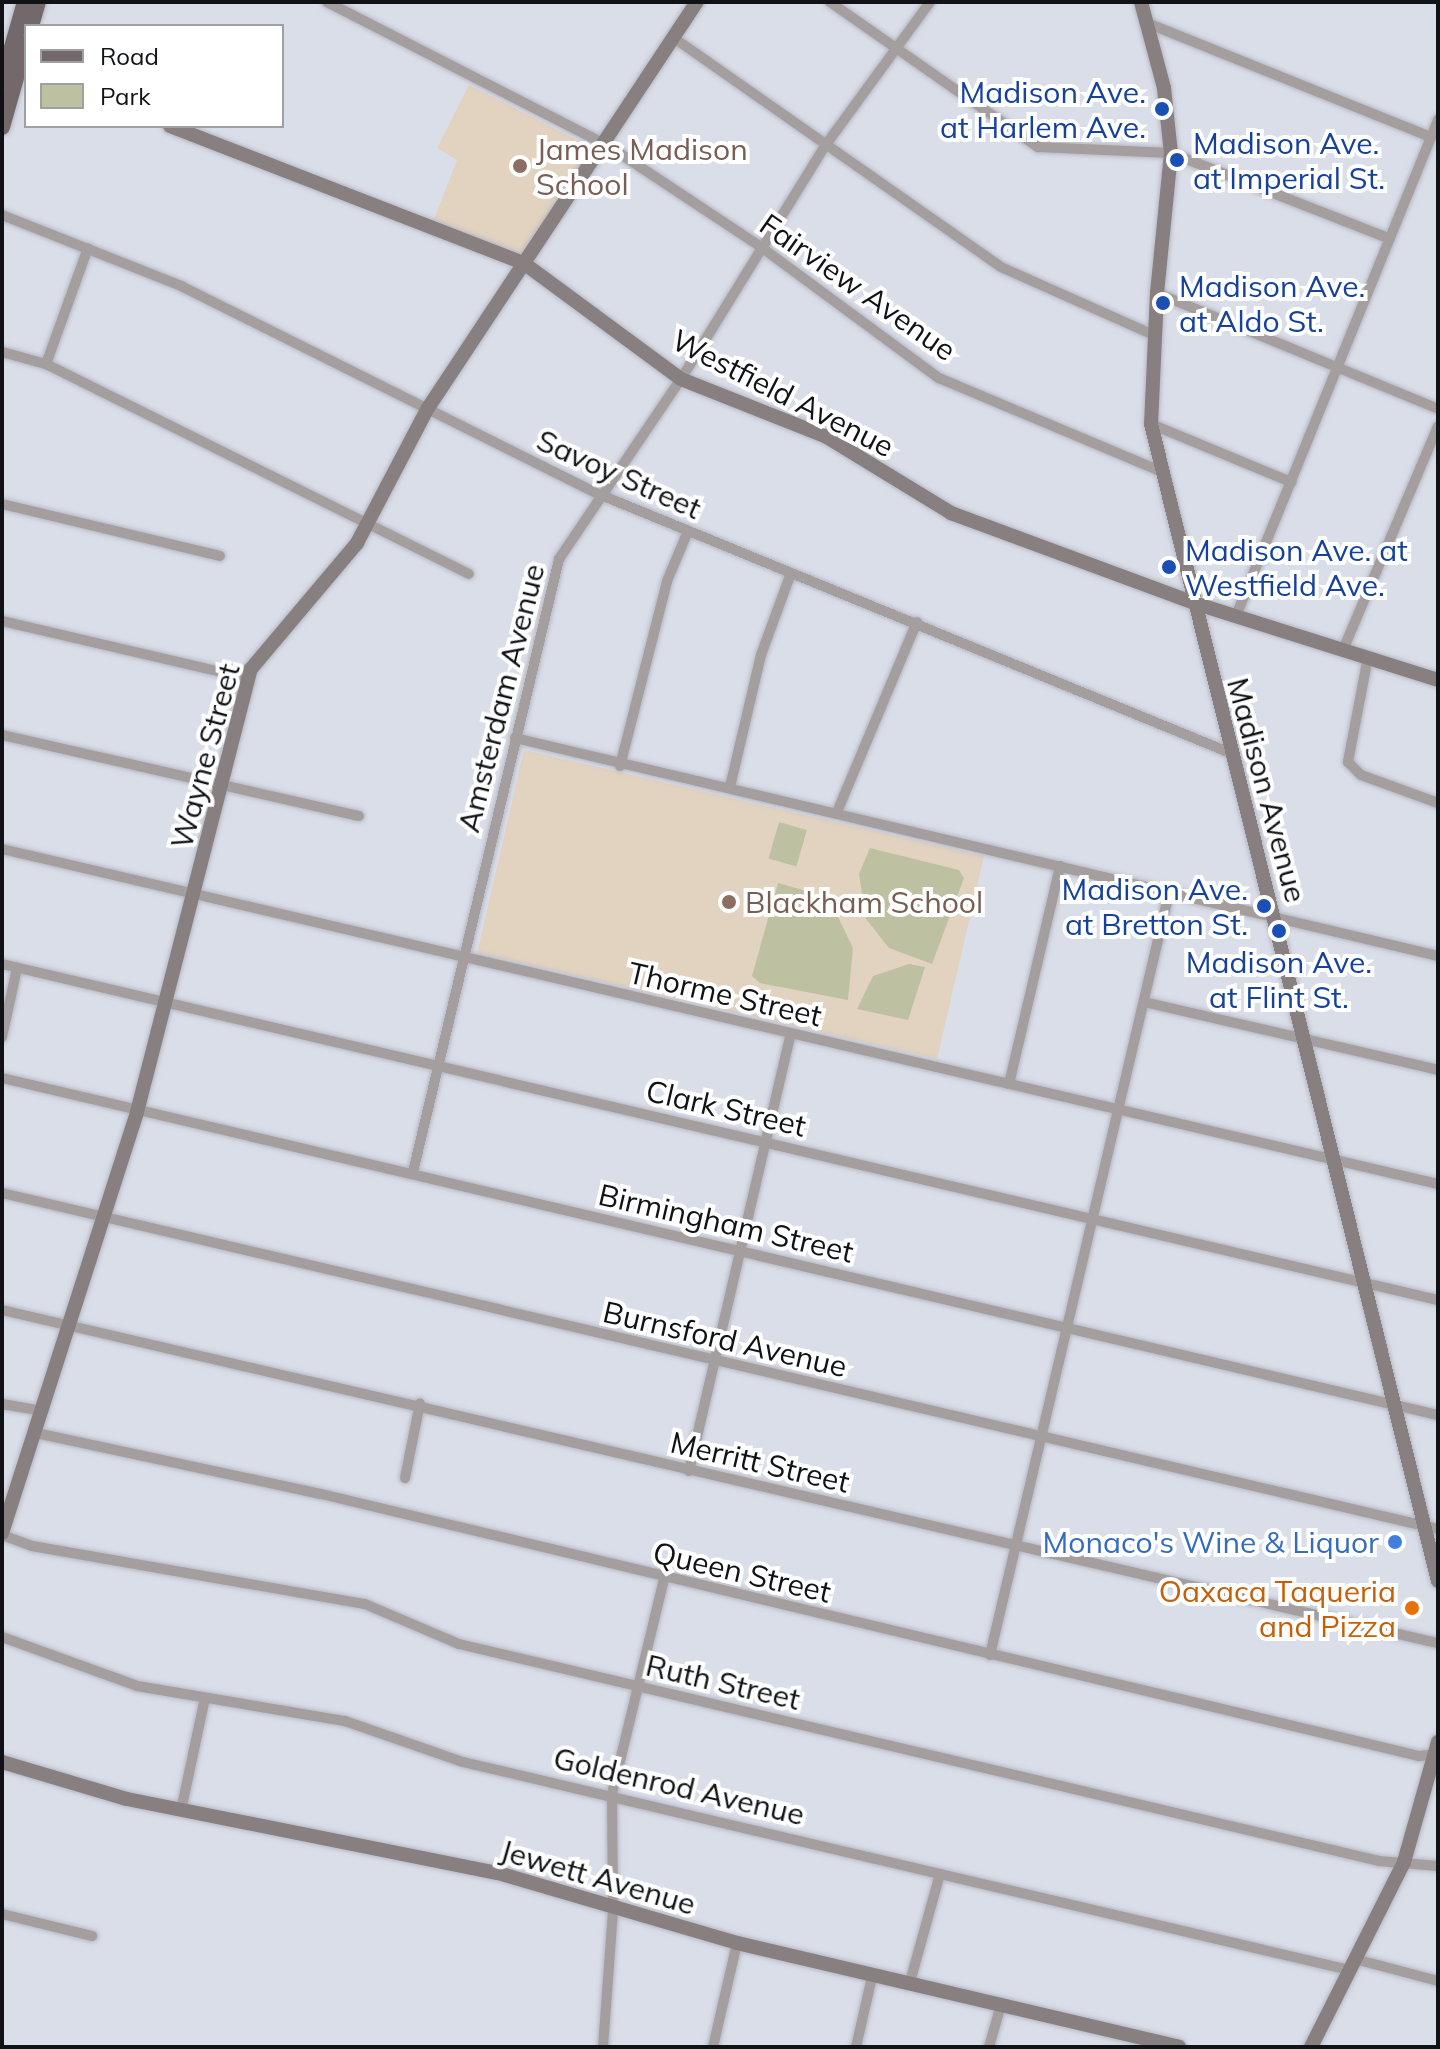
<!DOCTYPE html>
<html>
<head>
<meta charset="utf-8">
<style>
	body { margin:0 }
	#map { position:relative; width:1440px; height:2049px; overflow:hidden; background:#dadee9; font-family:Mulish,sans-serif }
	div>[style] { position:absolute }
	.education>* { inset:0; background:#e2d2c0; transform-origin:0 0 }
	.green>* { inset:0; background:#bec1a1; transform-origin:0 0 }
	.roads { filter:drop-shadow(0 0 2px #b6b9c3) drop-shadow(0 0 2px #b6b9c3) }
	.street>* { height:10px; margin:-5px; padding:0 5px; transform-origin:5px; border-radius:5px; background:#a49e9f }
	.secondary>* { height:14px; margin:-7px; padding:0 7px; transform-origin:7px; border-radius:7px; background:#887f80 }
	.primary>* { height:16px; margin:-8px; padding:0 8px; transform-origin:8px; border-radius:8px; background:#73696b }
	.dots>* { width:22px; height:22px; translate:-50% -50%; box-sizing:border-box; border:4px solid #fff; border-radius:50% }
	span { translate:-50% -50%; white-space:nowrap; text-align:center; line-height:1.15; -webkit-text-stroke:8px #fff; paint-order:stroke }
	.transit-label { font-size:30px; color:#164399 }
	.right { translate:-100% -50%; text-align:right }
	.left { translate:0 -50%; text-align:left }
	.education-label { font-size:30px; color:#785e54 }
	.street-label { font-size:30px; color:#101215 }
	.shop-label { font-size:30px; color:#366cbe }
	.food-label { font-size:30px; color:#c56008 }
	.frame { position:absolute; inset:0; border:4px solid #101215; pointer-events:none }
	.legend { position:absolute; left:24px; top:24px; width:260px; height:104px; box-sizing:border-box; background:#fff; border:2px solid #9fa0a1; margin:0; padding:10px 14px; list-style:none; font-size:24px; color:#101215 }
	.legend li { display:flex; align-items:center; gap:16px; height:40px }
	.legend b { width:40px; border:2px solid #9fa0a1 }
</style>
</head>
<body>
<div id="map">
	<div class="education">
		<div style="clip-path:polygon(469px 85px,593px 148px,524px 257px,433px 222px,457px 160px,437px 148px)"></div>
		<div style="left:524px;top:750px;width:472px;height:208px;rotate:13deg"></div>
	</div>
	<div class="green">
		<div style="left:779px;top:822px;width:29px;height:38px;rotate:16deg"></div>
		<div style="clip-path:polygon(870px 848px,959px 870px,964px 878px,932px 964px,889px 948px,866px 919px,859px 874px)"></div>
		<div style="clip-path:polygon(778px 883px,810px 892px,837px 915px,853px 948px,848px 1000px,760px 983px,752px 976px)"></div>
		<div style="clip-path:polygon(909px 964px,925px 967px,908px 1020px,857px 1009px,873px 976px)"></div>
	</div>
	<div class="roads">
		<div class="street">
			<div style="left:327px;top:2px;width:314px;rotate:27.1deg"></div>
			<div style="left:607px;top:145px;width:185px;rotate:33.5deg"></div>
			<div style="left:761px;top:247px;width:221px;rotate:36.4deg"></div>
			<div style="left:939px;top:378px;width:243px;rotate:22.8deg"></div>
			<div style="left:830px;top:2px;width:254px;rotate:34.9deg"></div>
			<div style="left:1038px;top:147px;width:133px;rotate:2.6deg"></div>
			<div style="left:1171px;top:153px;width:235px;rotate:21.4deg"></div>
			<div style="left:1147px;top:23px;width:306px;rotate:21.9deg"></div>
			<div style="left:674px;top:38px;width:399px;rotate:35deg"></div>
			<div style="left:1001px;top:267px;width:167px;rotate:24deg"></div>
			<div style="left:2px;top:215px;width:193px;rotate:21.6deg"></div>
			<div style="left:181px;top:286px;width:469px;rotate:26.5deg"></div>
			<div style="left:601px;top:495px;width:678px;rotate:22.29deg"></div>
			<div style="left:1157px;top:293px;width:304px;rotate:22.4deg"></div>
			<div style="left:2px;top:352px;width:46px;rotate:15.3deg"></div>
			<div style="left:46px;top:364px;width:472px;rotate:26.4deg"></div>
			<div style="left:46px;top:364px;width:123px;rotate:-70.1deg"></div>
			<div style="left:1151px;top:424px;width:152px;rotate:22.5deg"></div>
			<div style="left:2px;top:504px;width:224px;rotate:13.4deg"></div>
			<div style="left:1236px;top:616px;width:536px;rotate:-67.84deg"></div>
			<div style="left:2px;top:621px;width:252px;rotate:13.1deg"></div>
			<div style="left:1343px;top:650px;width:243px;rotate:-67deg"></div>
			<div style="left:1368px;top:657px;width:107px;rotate:100.8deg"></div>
			<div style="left:1348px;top:762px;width:18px;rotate:45deg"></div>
			<div style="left:1361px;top:775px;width:82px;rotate:20deg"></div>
			<div style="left:2px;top:735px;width:366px;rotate:12.8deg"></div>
			<div style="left:515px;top:738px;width:948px;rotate:13.29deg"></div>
			<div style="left:620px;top:766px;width:191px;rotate:-75.7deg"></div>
			<div style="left:667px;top:581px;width:54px;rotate:-67.2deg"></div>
			<div style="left:730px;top:787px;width:136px;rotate:-76.8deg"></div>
			<div style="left:761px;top:655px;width:87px;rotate:-69.9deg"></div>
			<div style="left:837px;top:812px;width:206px;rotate:-67.2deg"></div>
			<div style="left:2px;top:849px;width:1475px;rotate:13.13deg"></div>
			<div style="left:2px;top:964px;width:1475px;rotate:13.17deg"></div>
			<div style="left:1144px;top:1002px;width:302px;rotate:13deg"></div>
			<div style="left:2px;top:1037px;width:71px;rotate:-77.7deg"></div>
			<div style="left:2px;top:1078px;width:1475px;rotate:13.21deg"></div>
			<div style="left:1009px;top:1084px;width:224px;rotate:-76.8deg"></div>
			<div style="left:413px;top:1172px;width:630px;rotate:-76.6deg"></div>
			<div style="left:559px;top:559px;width:217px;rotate:-55.9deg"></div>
			<div style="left:681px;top:379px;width:274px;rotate:-58.3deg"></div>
			<div style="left:825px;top:146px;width:178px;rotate:-53.9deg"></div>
			<div style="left:2px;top:1193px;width:1475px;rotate:13.17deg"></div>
			<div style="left:2px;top:1310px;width:1474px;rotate:13.06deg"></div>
			<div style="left:2px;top:1404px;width:42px;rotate:9.7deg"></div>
			<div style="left:36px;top:1433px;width:291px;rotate:12.1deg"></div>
			<div style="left:321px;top:1494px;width:1129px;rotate:13.42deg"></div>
			<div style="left:1419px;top:1756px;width:19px;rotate:-6deg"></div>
			<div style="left:689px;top:1471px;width:449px;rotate:-76.9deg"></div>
			<div style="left:405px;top:1478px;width:76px;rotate:-78.7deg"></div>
			<div style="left:2px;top:1535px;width:32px;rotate:20deg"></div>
			<div style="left:32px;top:1546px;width:338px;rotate:9.9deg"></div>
			<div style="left:365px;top:1604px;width:102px;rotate:23.1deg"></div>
			<div style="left:459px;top:1644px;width:945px;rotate:13.27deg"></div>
			<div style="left:1379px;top:1861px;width:59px;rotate:4.8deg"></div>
			<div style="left:2px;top:1637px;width:144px;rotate:19.9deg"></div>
			<div style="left:137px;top:1686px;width:211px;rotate:9.6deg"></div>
			<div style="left:345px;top:1721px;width:125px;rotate:19.2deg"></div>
			<div style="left:463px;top:1762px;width:910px;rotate:13.21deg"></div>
			<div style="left:990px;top:1655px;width:783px;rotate:-76.78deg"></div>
			<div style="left:182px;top:1806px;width:110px;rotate:-78deg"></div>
			<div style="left:2px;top:1914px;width:93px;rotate:13.7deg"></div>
			<div style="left:1355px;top:1959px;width:86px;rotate:14.8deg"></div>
			<div style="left:910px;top:1982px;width:112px;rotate:-74.5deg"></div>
			<div style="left:603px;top:2047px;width:137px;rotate:-85.8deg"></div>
			<div style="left:613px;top:1910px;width:116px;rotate:-90.5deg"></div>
			<div style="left:612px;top:1794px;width:221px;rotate:-76.4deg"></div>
			<div style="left:713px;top:2047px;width:107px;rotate:-77deg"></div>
			<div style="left:856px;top:2047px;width:76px;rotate:-77.1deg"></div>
			<div style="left:989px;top:2047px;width:44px;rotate:-74.1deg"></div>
		</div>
		<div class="secondary">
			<div style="left:1141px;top:2px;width:89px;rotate:75deg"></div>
			<div style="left:1164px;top:88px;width:65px;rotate:83.9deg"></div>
			<div style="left:1171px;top:153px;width:141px;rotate:95.7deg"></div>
			<div style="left:1157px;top:293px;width:131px;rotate:92.6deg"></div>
			<div style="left:1151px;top:424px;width:1192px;rotate:76.07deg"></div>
			<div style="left:170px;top:126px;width:381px;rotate:21.2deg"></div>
			<div style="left:525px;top:264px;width:194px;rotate:36.4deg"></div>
			<div style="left:681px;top:379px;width:155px;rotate:21.6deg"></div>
			<div style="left:825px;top:436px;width:148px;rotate:31.4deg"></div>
			<div style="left:951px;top:513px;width:259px;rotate:20.3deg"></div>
			<div style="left:1194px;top:603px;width:256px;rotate:17.5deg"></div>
			<div style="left:2px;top:1533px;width:442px;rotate:-72.2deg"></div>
			<div style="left:137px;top:1112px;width:457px;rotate:-75.6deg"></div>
			<div style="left:251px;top:669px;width:165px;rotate:-49.9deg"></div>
			<div style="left:357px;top:543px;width:153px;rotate:-62.3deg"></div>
			<div style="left:428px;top:408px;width:487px;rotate:-56.5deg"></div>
			<div style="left:2px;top:1762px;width:130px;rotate:16.5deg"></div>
			<div style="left:127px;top:1799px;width:378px;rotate:11.3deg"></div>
			<div style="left:498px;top:1873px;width:249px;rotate:16.3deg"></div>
			<div style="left:737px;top:1943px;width:454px;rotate:13.2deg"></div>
			<div style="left:1311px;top:2047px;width:207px;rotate:-63.3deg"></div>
			<div style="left:1404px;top:1862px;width:125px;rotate:-74.2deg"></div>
		</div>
		<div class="primary">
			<div style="left:31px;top:26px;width:25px;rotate:-74deg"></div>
			<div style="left:2px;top:82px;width:83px;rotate:-74deg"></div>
			<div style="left:2px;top:127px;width:87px;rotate:-74.1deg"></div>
		</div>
	</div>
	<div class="dots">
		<div style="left:1162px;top:109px;background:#1a4fb4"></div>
		<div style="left:1177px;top:160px;background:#1a4fb4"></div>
		<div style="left:520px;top:166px;background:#8d6e63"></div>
		<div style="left:1163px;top:303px;background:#1a4fb4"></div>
		<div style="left:1169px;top:567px;background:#1a4fb4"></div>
		<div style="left:729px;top:902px;background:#8d6e63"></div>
		<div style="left:1264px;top:906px;background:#1a4fb4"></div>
		<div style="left:1279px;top:931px;background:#1a4fb4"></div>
		<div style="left:1395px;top:1542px;background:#3f7fe0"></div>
		<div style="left:1412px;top:1608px;background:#e8710a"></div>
	</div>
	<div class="transit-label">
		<span class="right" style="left:1146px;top:109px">Madison Ave.<br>at Harlem Ave.</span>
		<span class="left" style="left:1193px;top:160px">Madison Ave.<br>at Imperial St.</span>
		<span class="left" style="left:1179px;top:303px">Madison Ave.<br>at Aldo St.</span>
		<span class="left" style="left:1185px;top:567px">Madison Ave. at<br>Westfield Ave.</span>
		<span class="right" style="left:1248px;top:906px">Madison Ave.<br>at Bretton St.</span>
		<span style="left:1279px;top:979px">Madison Ave.<br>at Flint St.</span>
	</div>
	<div class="education-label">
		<span class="left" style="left:536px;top:166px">James Madison<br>School</span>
		<span class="left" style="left:745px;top:902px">Blackham School</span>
	</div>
	<div class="street-label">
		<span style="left:858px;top:287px;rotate:35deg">Fairview Avenue</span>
		<span style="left:783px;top:393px;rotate:27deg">Westfield Avenue</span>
		<span style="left:619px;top:474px;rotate:24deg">Savoy Street</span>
		<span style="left:501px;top:698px;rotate:-76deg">Amsterdam Avenue</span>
		<span style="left:205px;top:756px;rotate:-75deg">Wayne Street</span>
		<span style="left:1267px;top:790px;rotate:75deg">Madison Avenue</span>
		<span style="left:725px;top:994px;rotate:13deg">Thorme Street</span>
		<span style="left:726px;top:1108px;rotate:13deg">Clark Street</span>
		<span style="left:726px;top:1223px;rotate:13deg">Birmingham Street</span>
		<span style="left:725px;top:1339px;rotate:13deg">Burnsford Avenue</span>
		<span style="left:760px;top:1462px;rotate:13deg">Merritt Street</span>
		<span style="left:742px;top:1572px;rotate:13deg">Queen Street</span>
		<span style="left:723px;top:1682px;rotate:13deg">Ruth Street</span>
		<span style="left:679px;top:1786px;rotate:13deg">Goldenrod Avenue</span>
		<span style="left:598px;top:1877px;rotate:16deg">Jewett Avenue</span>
	</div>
	<div class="shop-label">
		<span class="right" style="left:1379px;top:1542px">Monaco's Wine &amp; Liquor</span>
	</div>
	<div class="food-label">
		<span class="right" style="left:1396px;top:1608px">Oaxaca Taqueria<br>and Pizza</span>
	</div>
	<div class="frame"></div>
	<ul class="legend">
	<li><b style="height:10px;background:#73696b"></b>Road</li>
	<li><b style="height:22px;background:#bec1a1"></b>Park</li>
	</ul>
</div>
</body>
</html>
